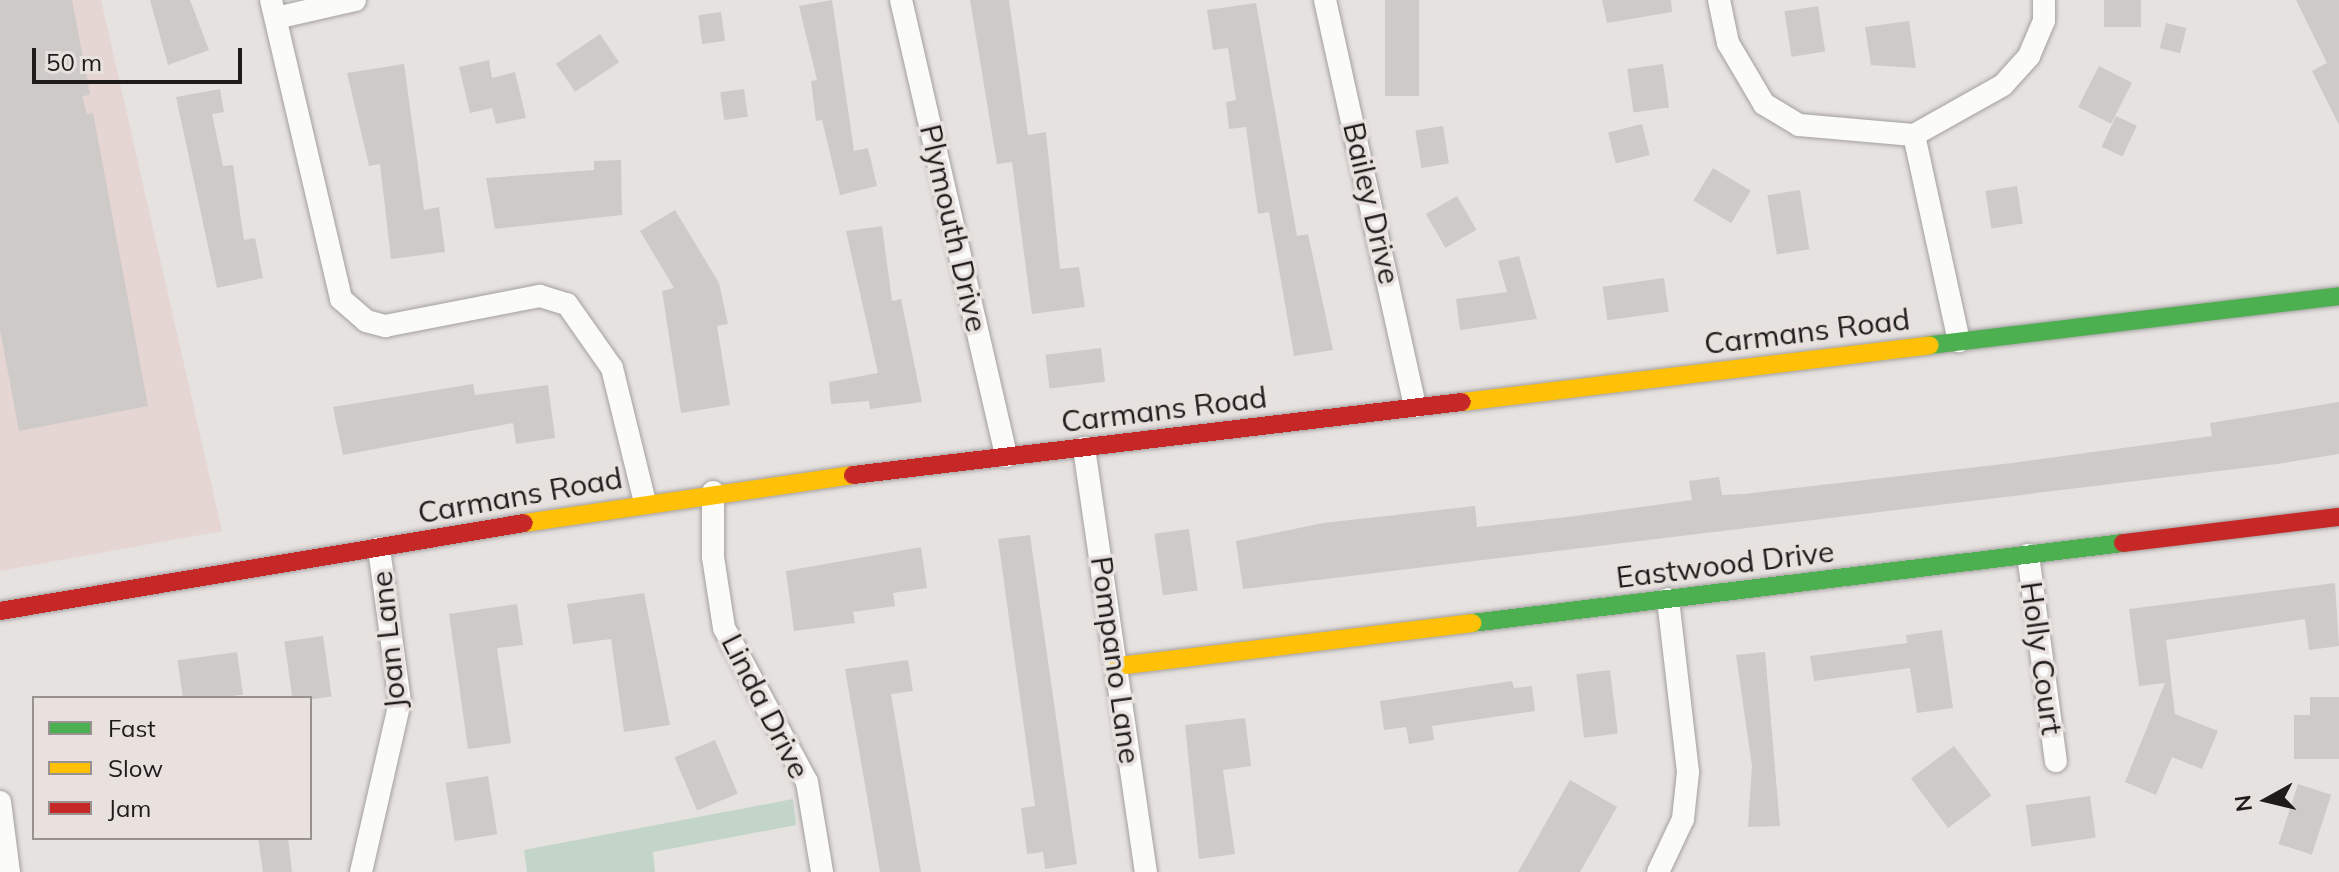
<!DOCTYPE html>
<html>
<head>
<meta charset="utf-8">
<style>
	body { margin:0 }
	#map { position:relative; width:2339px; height:872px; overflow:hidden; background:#e6e2e0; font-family:Mulish,sans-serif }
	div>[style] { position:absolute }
	.commercial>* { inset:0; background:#e5d5d3 }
	.green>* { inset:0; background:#c2d5c8 }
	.building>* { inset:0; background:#cdcac8; transform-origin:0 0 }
	.roads { filter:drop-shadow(0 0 2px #a3a09f) drop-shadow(0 0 2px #a3a09f) }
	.street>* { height:22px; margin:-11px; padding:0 11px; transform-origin:11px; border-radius:11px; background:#fbfbfa }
	.fast>* { height:18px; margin:-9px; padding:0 9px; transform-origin:9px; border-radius:9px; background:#4caf50 }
	.slow>* { height:18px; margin:-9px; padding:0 9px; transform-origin:9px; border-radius:9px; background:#ffc107 }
	.jam>* { height:18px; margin:-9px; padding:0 9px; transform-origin:9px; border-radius:9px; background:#c62828 }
	span { translate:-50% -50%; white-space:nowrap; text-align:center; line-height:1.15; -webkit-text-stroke:7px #e8e1de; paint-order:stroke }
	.street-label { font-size:30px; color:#1e1c1b }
	.legend { position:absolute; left:32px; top:696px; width:280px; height:144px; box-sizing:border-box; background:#e8e1de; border:2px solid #979290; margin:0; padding:10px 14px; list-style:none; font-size:24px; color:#1e1c1b }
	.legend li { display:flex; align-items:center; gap:16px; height:40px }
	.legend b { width:40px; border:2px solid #979290 }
	.north { position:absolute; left:2227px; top:760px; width:80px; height:80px; -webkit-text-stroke:6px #e8e1de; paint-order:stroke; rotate:262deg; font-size:22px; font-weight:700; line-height:32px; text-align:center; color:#1e1c1b }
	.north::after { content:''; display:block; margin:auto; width:28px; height:36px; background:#1e1c1b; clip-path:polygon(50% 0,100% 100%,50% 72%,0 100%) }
	.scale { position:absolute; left:32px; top:48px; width:210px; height:36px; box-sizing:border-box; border:4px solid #1e1c1b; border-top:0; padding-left:10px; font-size:24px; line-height:28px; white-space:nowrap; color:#1e1c1b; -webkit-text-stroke:6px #e8e1de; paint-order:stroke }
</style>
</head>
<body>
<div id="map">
	<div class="commercial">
		<div style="clip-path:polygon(0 0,101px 0,222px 531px,0 571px)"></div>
	</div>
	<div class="green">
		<div style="clip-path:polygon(793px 799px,796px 825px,653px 852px,655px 872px,527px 872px,524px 850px)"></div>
	</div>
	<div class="building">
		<div style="clip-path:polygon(0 0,72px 0,90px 94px,82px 97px,87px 114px,93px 113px,148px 406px,19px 431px,0 329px)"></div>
		<div style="clip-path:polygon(150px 0,190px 0,209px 50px,168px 65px)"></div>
		<div style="clip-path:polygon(832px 0,854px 151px,868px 148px,877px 186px,840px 195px,822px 120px,816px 121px,811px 81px,817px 80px,799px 6px)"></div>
		<div style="clip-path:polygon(970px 0,1009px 0,1028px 135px,1046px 132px,1060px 269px,1079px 267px,1085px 307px,1032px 314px,1012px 162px,997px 164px)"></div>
		<div style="left:1385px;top:0;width:34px;height:96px"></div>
		<div style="clip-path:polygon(1602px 0,1671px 0,1672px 12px,1607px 23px)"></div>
		<div style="left:2104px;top:0;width:37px;height:27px"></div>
		<div style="clip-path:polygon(2296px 0,2339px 0,2339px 125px,2312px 71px,2327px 63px)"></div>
		<div style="clip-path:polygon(1256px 3px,1297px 236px,1308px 234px,1333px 350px,1294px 356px,1269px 212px,1258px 214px,1246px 127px,1229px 129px,1226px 102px,1236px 100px,1228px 48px,1213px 50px,1207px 10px)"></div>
		<div style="left:1818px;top:6px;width:46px;height:34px;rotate:81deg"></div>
		<div style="left:721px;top:12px;width:29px;height:23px;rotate:82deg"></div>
		<div style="clip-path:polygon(1909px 21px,1916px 68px,1871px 65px,1865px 27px)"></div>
		<div style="left:2166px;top:23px;width:21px;height:26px;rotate:14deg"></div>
		<div style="left:600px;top:34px;width:34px;height:53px;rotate:56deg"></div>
		<div style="clip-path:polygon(489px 60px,492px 78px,515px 72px,526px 118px,496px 124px,492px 108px,470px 113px,459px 67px)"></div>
		<div style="clip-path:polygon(404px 64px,424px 210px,439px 207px,445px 252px,391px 259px,380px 164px,369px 166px,347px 73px)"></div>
		<div style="left:1663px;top:64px;width:44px;height:36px;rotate:82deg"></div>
		<div style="left:2099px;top:66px;width:37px;height:46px;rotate:27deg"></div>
		<div style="clip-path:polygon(220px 89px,224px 112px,212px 114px,223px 166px,233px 165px,244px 240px,255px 238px,263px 278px,217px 288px,176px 97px)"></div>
		<div style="left:744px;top:89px;width:28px;height:24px;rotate:82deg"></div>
		<div style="left:2116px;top:116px;width:23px;height:34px;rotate:25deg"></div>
		<div style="left:1642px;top:124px;width:32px;height:35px;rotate:76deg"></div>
		<div style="left:1443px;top:126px;width:38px;height:28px;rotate:81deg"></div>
		<div style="clip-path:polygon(621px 160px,622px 215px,495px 229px,486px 178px,594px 170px,594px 161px)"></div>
		<div style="left:1713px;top:168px;width:44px;height:38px;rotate:31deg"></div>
		<div style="left:2017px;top:186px;width:38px;height:32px;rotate:81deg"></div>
		<div style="left:1800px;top:190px;width:60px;height:33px;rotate:81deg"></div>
		<div style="left:1457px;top:196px;width:39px;height:36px;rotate:60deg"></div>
		<div style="clip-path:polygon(675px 210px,719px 283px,728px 324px,717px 326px,730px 405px,681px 413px,662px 291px,674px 288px,640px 231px)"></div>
		<div style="clip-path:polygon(882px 226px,892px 301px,901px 299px,922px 402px,870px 409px,869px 401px,831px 404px,829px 382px,878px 373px,846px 231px)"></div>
		<div style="clip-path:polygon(1519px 256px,1537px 319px,1460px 330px,1456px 299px,1507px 292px,1498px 261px)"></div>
		<div style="left:1664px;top:278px;width:34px;height:62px;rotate:82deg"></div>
		<div style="left:1101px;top:348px;width:34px;height:56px;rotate:83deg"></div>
		<div style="clip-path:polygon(473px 384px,475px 395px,548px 385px,555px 438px,516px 444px,513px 423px,343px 455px,333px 407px)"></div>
		<div style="clip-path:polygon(2339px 402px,2339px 454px,2277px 464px,1243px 589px,1236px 541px,1323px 523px,1475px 506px,1477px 527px,1568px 517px,1692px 500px,1689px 481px,1719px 477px,1722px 495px,1744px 494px,2012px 463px,2212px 436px,2210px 423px)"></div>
		<div style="left:1189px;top:529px;width:62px;height:35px;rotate:82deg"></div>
		<div style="clip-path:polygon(1030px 535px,1077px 864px,1045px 869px,1043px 852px,1027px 854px,1021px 808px,1035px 806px,998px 539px)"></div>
		<div style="clip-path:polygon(921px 547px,927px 588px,893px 593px,895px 606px,853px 612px,855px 623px,794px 631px,786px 571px)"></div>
		<div style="clip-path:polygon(2335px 583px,2339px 646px,2309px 650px,2305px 619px,2166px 640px,2175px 714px,2218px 731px,2202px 769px,2172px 757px,2156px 795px,2125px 782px,2165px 683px,2139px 686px,2129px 609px)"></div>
		<div style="clip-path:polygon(644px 593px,670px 725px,624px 732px,611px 639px,573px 644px,567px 604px)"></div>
		<div style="clip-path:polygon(517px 604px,523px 645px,497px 648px,511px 743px,468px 749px,449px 614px)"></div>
		<div style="clip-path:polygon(1942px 630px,1953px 708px,1917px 713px,1910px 668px,1814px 681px,1810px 656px,1907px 643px,1906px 635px)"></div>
		<div style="left:323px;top:636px;width:61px;height:39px;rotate:82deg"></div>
		<div style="left:237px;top:652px;width:43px;height:60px;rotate:82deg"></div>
		<div style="clip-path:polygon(1765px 652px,1780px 826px,1748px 827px,1752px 766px,1736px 655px)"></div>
		<div style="clip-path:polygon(908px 660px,913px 691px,891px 694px,921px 872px,880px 872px,845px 669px)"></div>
		<div style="left:1610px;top:670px;width:64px;height:34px;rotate:83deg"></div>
		<div style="clip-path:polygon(1512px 681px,1514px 688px,1532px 686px,1535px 711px,1432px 726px,1434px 740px,1409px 744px,1406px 727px,1384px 730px,1380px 701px)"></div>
		<div style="clip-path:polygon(2310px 697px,2339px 697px,2339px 759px,2294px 759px,2294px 715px,2310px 715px)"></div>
		<div style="clip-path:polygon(1245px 718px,1251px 766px,1223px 770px,1235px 854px,1199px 859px,1185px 725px)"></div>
		<div style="left:715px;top:740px;width:58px;height:44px;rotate:67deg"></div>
		<div style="left:1954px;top:746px;width:62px;height:54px;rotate:53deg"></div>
		<div style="left:488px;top:776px;width:59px;height:43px;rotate:81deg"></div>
		<div style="clip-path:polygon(1570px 780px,1617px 807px,1580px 872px,1518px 872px)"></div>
		<div style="left:2298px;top:784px;width:35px;height:63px;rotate:18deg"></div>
		<div style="left:2090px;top:796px;width:42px;height:65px;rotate:82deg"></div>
		<div style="clip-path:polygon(258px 838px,288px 838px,292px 872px,263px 872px)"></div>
	</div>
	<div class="roads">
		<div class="street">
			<div style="left:271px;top:0;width:307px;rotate:76.8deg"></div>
			<div style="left:341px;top:299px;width:33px;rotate:41deg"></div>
			<div style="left:366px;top:321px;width:20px;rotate:15deg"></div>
			<div style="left:385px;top:326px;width:158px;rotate:-11deg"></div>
			<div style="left:540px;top:296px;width:28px;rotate:17deg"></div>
			<div style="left:567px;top:304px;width:78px;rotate:54.9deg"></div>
			<div style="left:612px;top:368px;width:138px;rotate:76.2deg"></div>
			<div style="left:901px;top:0;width:468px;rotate:77deg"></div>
			<div style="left:1325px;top:0;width:416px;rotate:77.5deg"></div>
			<div style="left:1719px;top:0;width:44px;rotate:78.2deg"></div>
			<div style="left:1728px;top:43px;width:71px;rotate:59.5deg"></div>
			<div style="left:1764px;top:104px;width:41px;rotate:31deg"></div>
			<div style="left:1799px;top:125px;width:115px;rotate:5deg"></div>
			<div style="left:276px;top:18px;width:81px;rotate:-12.8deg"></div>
			<div style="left:1914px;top:135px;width:211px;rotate:77.7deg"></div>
			<div style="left:1914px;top:135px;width:102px;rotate:-29.3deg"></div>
			<div style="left:2003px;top:85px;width:39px;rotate:-48deg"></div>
			<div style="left:2029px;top:56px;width:38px;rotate:-67deg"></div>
			<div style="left:2044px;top:21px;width:21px;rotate:-90deg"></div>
			<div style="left:1084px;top:448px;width:429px;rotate:81.7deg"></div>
			<div style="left:713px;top:492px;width:65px;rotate:90deg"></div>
			<div style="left:713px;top:557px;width:72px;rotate:81.2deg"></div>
			<div style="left:724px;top:628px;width:175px;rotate:61.7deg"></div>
			<div style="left:807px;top:782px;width:91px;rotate:80.5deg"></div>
			<div style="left:2028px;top:555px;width:208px;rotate:82.3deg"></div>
			<div style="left:0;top:802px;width:71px;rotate:82.7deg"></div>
			<div style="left:361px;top:872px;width:174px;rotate:-77.1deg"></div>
			<div style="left:400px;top:702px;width:155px;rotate:-97.8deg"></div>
			<div style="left:1658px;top:872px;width:59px;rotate:-64.7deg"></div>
			<div style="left:1683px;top:819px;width:47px;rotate:-83.9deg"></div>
			<div style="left:1688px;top:772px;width:174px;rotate:-96.6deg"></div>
		</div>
		<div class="fast">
			<div style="left:1930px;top:345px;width:412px;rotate:-6.8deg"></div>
			<div style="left:1472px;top:623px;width:656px;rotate:-7.01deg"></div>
		</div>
		<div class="slow">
			<div style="left:1462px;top:402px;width:471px;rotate:-6.9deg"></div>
			<div style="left:524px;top:523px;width:332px;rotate:-8.3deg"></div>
			<div style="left:1118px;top:666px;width:357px;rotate:-6.9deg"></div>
		</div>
		<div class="jam">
			<div style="left:853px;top:475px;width:613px;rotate:-6.84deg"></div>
			<div style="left:2123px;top:543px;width:218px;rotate:-6.9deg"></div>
			<div style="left:0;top:611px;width:531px;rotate:-9.53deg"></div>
		</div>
	</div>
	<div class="street-label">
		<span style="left:1372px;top:203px;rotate:77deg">Bailey Drive</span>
		<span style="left:954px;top:228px;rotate:77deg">Plymouth Drive</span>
		<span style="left:1807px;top:331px;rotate:-7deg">Carmans Road</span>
		<span style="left:1164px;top:409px;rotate:-7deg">Carmans Road</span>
		<span style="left:520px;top:495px;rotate:-10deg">Carmans Road</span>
		<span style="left:1725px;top:564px;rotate:-7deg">Eastwood Drive</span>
		<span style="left:388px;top:640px;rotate:-96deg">Joan Lane</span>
		<span style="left:2042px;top:658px;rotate:82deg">Holly Court</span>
		<span style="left:1116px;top:660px;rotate:82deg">Pompano Lane</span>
		<span style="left:766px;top:706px;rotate:63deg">Linda Drive</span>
	</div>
	<ul class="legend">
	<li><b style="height:10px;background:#4caf50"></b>Fast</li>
	<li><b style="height:10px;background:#ffc107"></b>Slow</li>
	<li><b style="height:10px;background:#c62828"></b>Jam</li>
	</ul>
	<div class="north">N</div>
	<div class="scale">50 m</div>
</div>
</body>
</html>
